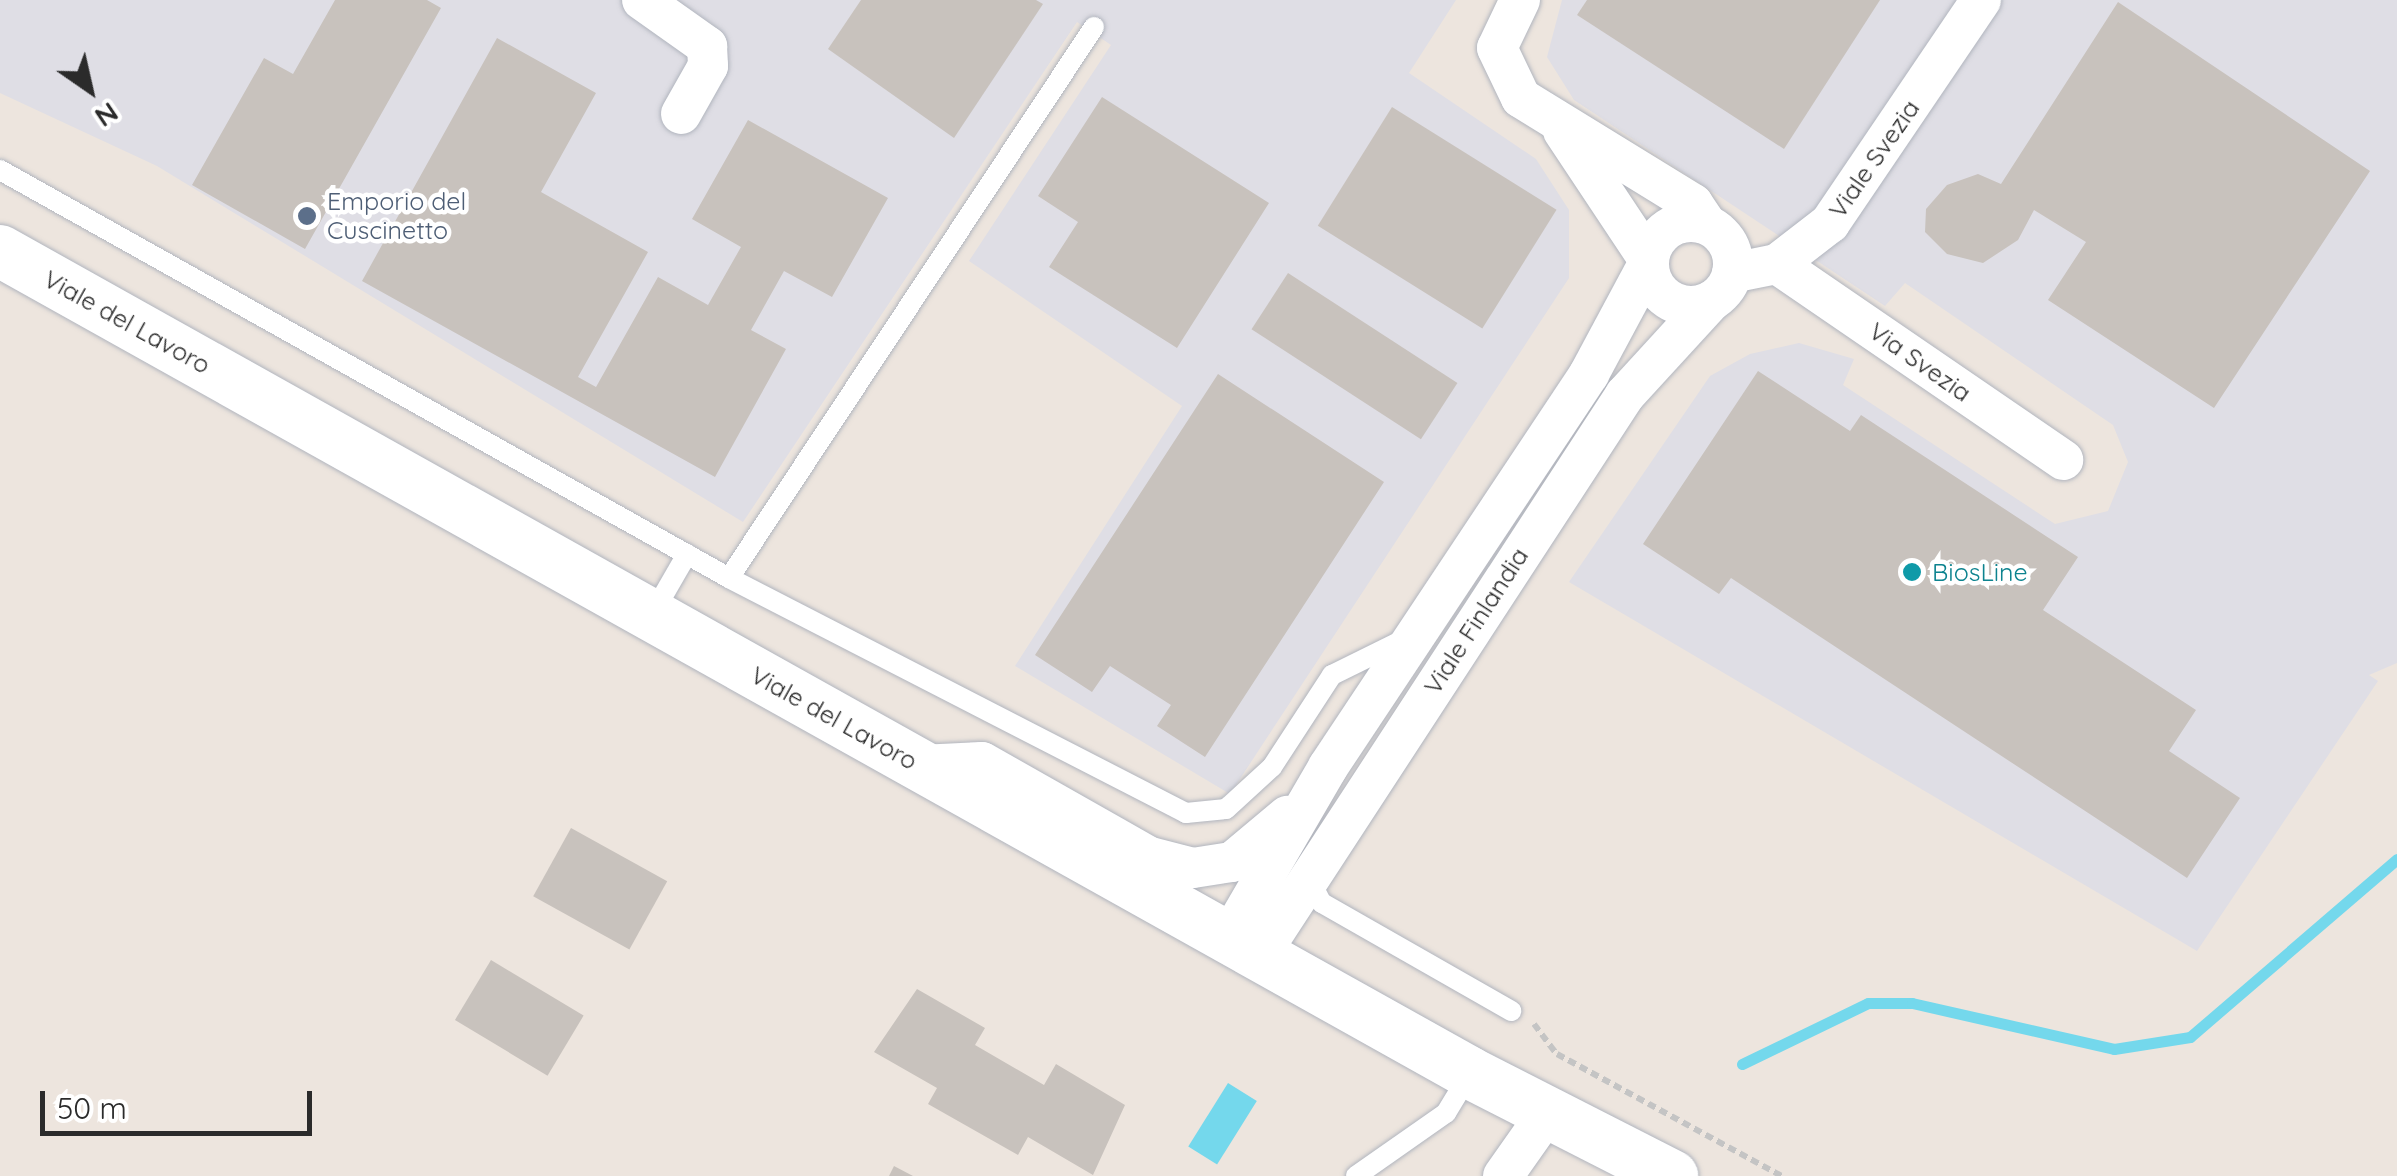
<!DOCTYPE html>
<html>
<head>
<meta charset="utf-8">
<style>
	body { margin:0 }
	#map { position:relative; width:2397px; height:1176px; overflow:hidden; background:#ede5de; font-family:Quicksand,sans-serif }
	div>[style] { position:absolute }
	.industrial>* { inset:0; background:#dfdee5 }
	.water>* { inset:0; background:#74d8ec; transform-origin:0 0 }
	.stream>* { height:11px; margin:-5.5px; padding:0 5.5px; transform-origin:5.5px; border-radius:5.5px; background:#74d8ec }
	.building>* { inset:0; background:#c8c2bd; transform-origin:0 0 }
	.path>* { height:6px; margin-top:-3px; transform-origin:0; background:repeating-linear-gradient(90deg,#c4c4c4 0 8px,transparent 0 13px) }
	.roads { filter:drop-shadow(0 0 2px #b1b5be) drop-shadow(0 0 2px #b1b5be) }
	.service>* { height:20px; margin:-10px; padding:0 10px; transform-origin:10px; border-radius:10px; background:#fff }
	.minor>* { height:40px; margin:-20px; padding:0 20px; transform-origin:20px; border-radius:20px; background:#fff }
	.minor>.ring { margin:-20px; padding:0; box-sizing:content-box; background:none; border:40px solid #fff; border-radius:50% }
	.tertiary>* { height:52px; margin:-26px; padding:0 26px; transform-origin:26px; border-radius:26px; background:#fff }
	.dots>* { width:28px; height:28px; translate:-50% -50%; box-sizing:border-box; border:5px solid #fff; border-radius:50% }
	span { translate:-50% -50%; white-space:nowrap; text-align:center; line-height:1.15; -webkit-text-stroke:9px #fff; paint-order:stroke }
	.street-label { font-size:25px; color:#2b2b2b }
	.service-label { font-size:25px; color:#4e5e75 }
	.left { translate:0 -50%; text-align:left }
	.culture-label { font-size:25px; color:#0d838f }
	.north { position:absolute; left:40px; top:40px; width:100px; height:100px; -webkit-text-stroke:8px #fff; paint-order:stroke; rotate:146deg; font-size:28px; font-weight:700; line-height:40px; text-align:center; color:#2b2b2b }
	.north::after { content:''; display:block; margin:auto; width:35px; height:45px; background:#2b2b2b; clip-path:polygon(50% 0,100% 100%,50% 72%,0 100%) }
	.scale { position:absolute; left:40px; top:1091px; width:272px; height:45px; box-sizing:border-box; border:5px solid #2b2b2b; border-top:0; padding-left:12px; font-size:30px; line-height:35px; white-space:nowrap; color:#2b2b2b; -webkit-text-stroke:8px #fff; paint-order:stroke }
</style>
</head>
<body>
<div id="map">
	<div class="industrial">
		<div style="clip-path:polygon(0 0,1456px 0,1409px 73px,1536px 159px,1569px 210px,1569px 278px,1230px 794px,1015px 666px,1182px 406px,969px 261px,1111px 45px,1077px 22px,743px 522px,157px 166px,0 93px)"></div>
		<div style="clip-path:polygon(1562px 0,2397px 0,2397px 663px,2369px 675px,2378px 681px,2197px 951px,1569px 582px,1710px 376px,1750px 354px,1799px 343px,1854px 359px,1843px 385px,2055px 524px,2108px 511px,2128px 462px,2113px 425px,1905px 283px,1885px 306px,1574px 100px,1547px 57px)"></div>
	</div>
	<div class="water">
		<div style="left:1228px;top:1083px;width:34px;height:75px;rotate:32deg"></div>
	</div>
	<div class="stream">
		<div style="left:1742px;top:1064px;width:140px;rotate:-25.8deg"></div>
		<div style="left:1868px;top:1003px;width:44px"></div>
		<div style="left:1912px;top:1003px;width:207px;rotate:12.8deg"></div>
		<div style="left:2114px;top:1049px;width:77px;rotate:-9deg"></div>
		<div style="left:2190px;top:1037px;width:273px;rotate:-40.7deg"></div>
	</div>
	<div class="building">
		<div style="clip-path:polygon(335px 0,427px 0,441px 8px,305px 249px,192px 185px,264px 58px,293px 74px)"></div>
		<div style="clip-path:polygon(861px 0,1036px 0,1043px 4px,954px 138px,828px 49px)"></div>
		<div style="clip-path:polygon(1587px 0,1880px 0,1784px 149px,1577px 15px)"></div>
		<div style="clip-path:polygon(2118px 2px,2370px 171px,2214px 408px,2048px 300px,2086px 242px,2034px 210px,2018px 240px,1983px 263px,1947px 254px,1925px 232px,1926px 209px,1947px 185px,1978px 174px,2001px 184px)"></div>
		<div style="clip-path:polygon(497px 38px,596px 93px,541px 192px,648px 252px,578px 377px,596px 387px,658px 277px,708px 305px,741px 247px,692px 219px,748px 120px,888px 198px,832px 297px,784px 271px,751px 330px,786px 349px,715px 477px,362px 281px)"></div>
		<div style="clip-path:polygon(1102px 97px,1269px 203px,1177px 348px,1049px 267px,1078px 222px,1038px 196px)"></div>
		<div style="left:1392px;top:107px;width:194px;height:140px;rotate:32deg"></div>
		<div style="left:1288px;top:273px;width:202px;height:67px;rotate:33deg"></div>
		<div style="clip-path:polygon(1758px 371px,1850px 431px,1861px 415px,2078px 557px,2043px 610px,2196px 710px,2169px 751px,2240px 798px,2187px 878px,1731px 578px,1719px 594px,1643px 544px)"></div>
		<div style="clip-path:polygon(1218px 374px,1384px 482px,1205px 757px,1157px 726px,1171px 705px,1110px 666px,1092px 692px,1035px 655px)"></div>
		<div style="left:571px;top:828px;width:110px;height:78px;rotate:29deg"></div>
		<div style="left:491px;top:960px;width:108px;height:70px;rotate:31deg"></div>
		<div style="clip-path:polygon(917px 989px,985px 1028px,975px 1045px,1044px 1085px,1056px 1064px,1125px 1105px,1093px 1175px,1028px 1137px,1018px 1155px,928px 1104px,937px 1088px,874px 1052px)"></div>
		<div style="clip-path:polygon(894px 1166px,913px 1176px,889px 1176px)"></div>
	</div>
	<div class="path">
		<div style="left:1534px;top:1024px;width:38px;rotate:53deg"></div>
		<div style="left:1557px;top:1054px;width:256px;rotate:28.5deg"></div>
	</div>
	<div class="roads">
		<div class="service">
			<div style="left:0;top:170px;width:835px;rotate:29.23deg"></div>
			<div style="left:729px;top:578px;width:514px;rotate:27.21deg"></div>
			<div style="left:1186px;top:813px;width:40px;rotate:-5.7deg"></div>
			<div style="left:1226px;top:809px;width:62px;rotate:-42.4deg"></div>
			<div style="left:1272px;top:767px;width:110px;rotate:-56.9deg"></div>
			<div style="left:1332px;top:675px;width:81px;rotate:-26.3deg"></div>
			<div style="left:729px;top:578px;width:661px;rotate:-56.48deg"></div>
			<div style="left:653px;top:613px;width:68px;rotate:-60deg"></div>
			<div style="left:1309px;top:879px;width:27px;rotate:62deg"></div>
			<div style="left:1322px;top:903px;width:218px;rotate:29.7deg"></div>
			<div style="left:1356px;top:1176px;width:110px;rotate:-35deg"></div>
			<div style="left:1446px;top:1113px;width:44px;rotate:-58.8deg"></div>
		</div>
		<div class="minor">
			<div style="left:642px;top:0;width:80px;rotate:35.3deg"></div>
			<div style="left:707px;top:46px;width:20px;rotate:87deg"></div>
			<div style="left:708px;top:66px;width:55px;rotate:119.4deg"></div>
			<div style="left:1520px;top:0;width:53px;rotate:115.6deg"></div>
			<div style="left:1497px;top:48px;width:55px;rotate:64.4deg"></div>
			<div style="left:1521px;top:98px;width:202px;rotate:31.6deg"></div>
			<div style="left:1693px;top:204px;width:25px;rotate:56deg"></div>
			<div style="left:1563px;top:131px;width:154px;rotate:56.4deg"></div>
			<div class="ring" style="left:1649px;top:222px;width:44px;height:44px"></div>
			<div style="left:1777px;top:264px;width:347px;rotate:34.4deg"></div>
			<div style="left:1732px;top:273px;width:46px;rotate:-11.3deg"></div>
			<div style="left:1777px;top:264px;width:67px;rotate:-37.7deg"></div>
			<div style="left:1830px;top:223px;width:269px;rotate:-55.9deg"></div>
			<div style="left:920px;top:765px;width:62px;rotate:-2.8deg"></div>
			<div style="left:982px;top:762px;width:193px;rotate:29.5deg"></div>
			<div style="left:1150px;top:857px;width:44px;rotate:14.3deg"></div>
			<div style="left:1193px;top:868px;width:39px;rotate:-9deg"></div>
			<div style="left:1232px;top:862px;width:72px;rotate:-39.9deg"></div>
			<div style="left:1228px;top:939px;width:199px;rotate:-59.8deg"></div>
			<div style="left:1328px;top:767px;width:472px;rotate:-56.4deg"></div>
			<div style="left:1589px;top:374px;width:125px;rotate:-61.8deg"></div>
			<div style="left:1259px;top:956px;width:670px;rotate:-56.88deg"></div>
			<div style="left:1625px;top:395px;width:127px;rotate:-47.5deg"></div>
			<div style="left:1503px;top:1176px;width:78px;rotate:-54.9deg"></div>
		</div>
		<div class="tertiary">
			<div style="left:0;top:251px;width:1684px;rotate:29.21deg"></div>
			<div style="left:1470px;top:1073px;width:227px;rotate:27deg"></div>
		</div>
	</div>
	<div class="dots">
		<div style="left:307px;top:216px;background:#5c6f8a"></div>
		<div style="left:1912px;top:572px;background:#0f9aa8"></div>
	</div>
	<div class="street-label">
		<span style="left:1874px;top:159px;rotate:-55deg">Viale Svezia</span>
		<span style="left:127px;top:322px;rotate:29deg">Viale del Lavoro</span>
		<span style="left:1920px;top:362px;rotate:35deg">Via Svezia</span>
		<span style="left:1476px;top:621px;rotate:-57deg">Viale Finlandia</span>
		<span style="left:834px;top:718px;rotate:29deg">Viale del Lavoro</span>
	</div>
	<div class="service-label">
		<span class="left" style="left:327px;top:216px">Emporio del<br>Cuscinetto</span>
	</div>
	<div class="culture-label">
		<span class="left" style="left:1932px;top:572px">BiosLine</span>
	</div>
	<div class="north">N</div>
	<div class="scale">50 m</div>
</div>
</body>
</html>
